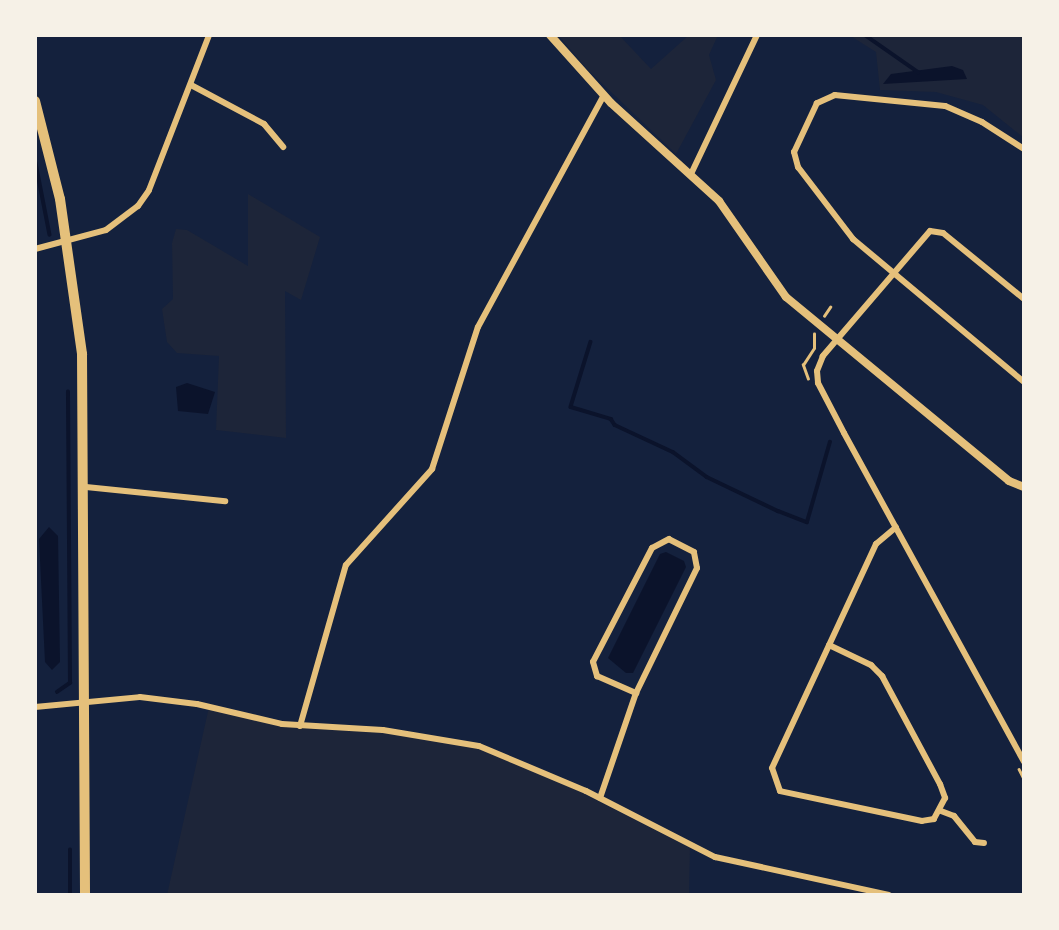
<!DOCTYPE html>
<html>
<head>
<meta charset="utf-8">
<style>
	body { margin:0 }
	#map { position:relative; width:1059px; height:930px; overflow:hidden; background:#14213d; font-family:"Sofia Sans Condensed",sans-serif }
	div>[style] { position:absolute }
	.green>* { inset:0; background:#1d2539 }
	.water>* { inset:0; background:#0b132b }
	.stream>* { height:3.5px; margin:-1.75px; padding:0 1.75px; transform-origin:1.75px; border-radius:1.75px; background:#0b132b }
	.path>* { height:2.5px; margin:-1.25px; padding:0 1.25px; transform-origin:1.25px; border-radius:1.25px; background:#e5c07b }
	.minor>* { height:6px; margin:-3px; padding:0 3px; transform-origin:3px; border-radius:3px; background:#e5c07b }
	.tertiary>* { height:8px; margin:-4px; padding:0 4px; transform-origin:4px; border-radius:4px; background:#e5c07b }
	.primary>* { height:10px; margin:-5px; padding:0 5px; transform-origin:5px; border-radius:5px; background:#e5c07b }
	span { translate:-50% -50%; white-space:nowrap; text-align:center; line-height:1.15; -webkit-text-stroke:5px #f6f1e7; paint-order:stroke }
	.frame { position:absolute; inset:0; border:37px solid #f6f1e7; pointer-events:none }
</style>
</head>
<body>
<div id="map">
	<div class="green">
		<div style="clip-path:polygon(558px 35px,619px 35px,651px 69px,689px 35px,718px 35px,709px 55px,716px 80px,676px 154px,587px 69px)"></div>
		<div style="clip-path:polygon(849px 35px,1024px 35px,1024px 138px,983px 105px,936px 92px,880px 90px,876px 52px)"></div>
		<div style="clip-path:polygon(248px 194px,320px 237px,301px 300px,285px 291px,286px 438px,216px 430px,219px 356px,177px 353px,167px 342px,162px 309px,173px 299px,172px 243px,176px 229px,187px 230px,248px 266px)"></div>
		<div style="clip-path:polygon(209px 707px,282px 724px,354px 727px,479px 746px,527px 765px,690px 848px,689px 895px,167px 895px)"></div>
	</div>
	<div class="water">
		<div style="clip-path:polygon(952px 66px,963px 70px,967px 79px,883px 84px,891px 74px)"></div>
		<div style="clip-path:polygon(187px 383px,215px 392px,208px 414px,178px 411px,176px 387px)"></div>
		<div style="clip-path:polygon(49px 527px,58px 536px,60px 662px,52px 670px,45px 662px,39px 539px)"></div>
		<div style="clip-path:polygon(666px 552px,684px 561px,686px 567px,633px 673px,626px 673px,608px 658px,660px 554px)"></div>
	</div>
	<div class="stream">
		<div style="left:865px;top:35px;width:65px;rotate:34.9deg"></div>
		<div style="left:36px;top:163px;width:73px;rotate:79deg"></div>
		<div style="left:591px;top:342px;width:68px;rotate:107.1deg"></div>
		<div style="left:571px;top:407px;width:42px;rotate:16.7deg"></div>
		<div style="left:611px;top:419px;width:7px;rotate:56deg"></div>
		<div style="left:615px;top:425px;width:64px;rotate:25deg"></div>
		<div style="left:673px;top:452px;width:42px;rotate:36.3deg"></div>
		<div style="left:707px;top:477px;width:79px;rotate:25.6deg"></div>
		<div style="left:778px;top:511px;width:31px;rotate:21deg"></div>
		<div style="left:807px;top:522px;width:83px;rotate:-74deg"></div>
		<div style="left:57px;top:692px;width:16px;rotate:-35deg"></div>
		<div style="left:70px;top:683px;width:291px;rotate:-90.4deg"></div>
		<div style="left:70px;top:895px;width:45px;rotate:-90deg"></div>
	</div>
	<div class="path">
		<div style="left:824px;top:316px;width:11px;rotate:-56deg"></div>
		<div style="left:808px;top:379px;width:15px;rotate:-110deg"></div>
		<div style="left:803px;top:365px;width:20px;rotate:-57deg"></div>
		<div style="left:814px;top:348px;width:14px;rotate:-90deg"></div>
		<div style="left:1019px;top:769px;width:11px;rotate:63deg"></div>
	</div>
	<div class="minor">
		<div style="left:191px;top:85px;width:83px;rotate:28.1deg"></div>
		<div style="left:264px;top:124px;width:30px;rotate:50deg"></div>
		<div style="left:1024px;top:149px;width:50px;rotate:-147.3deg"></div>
		<div style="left:982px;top:122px;width:40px;rotate:-156.6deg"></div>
		<div style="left:945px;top:106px;width:111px;rotate:-174.3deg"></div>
		<div style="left:835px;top:95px;width:20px;rotate:156deg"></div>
		<div style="left:817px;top:103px;width:54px;rotate:115.1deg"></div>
		<div style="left:794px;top:152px;width:16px;rotate:75deg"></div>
		<div style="left:798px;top:167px;width:91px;rotate:52.6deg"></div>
		<div style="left:853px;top:239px;width:223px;rotate:39.9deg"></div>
		<div style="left:691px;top:174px;width:154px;rotate:-64.6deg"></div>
		<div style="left:35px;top:249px;width:73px;rotate:-15deg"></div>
		<div style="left:106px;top:230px;width:40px;rotate:-37deg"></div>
		<div style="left:138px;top:206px;width:19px;rotate:-55deg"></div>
		<div style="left:149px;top:190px;width:166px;rotate:-68.8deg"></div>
		<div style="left:1024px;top:299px;width:104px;rotate:-140.8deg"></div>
		<div style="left:943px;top:233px;width:13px;rotate:-171deg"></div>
		<div style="left:930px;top:231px;width:165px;rotate:130.6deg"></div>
		<div style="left:823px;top:356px;width:16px;rotate:112deg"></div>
		<div style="left:817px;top:371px;width:12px;rotate:85deg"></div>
		<div style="left:818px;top:383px;width:56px;rotate:62.5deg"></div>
		<div style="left:844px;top:433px;width:375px;rotate:61.3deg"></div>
		<div style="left:86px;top:487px;width:140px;rotate:5.8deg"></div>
		<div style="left:829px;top:645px;width:47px;rotate:25.5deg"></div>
		<div style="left:871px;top:665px;width:16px;rotate:45deg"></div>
		<div style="left:882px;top:676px;width:123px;rotate:61.8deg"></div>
		<div style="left:940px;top:784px;width:15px;rotate:70deg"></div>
		<div style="left:945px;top:798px;width:24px;rotate:118deg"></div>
		<div style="left:934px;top:819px;width:12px;rotate:171deg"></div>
		<div style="left:922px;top:821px;width:145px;rotate:-168.1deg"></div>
		<div style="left:780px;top:791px;width:24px;rotate:-109deg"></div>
		<div style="left:772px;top:768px;width:247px;rotate:-65.1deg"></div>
		<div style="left:876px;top:544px;width:26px;rotate:-40deg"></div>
		<div style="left:35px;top:707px;width:105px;rotate:-5.4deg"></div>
		<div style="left:140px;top:697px;width:57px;rotate:7deg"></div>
		<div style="left:197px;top:704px;width:87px;rotate:13.2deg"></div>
		<div style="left:282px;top:724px;width:101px;rotate:3.4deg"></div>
		<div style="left:383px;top:730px;width:97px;rotate:9.5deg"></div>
		<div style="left:479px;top:746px;width:116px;rotate:22.8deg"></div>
		<div style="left:586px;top:791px;width:145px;rotate:27.1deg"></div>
		<div style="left:715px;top:857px;width:178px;rotate:12.3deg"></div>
		<div style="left:300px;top:726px;width:167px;rotate:-74.1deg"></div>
		<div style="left:346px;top:565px;width:129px;rotate:-48.1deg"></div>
		<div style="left:432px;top:469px;width:149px;rotate:-72.1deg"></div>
		<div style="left:478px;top:327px;width:264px;rotate:-61.5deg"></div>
		<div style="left:600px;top:798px;width:111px;rotate:-71.1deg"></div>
		<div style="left:636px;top:693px;width:139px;rotate:-64deg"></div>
		<div style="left:697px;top:568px;width:16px;rotate:-101deg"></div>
		<div style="left:694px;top:552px;width:28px;rotate:-153deg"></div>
		<div style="left:669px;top:539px;width:19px;rotate:152deg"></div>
		<div style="left:652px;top:548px;width:128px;rotate:117.4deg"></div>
		<div style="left:593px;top:662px;width:15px;rotate:74deg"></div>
		<div style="left:597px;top:676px;width:43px;rotate:23.6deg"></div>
		<div style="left:941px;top:811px;width:14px;rotate:21deg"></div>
		<div style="left:954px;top:816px;width:33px;rotate:51deg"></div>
		<div style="left:975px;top:842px;width:9px;rotate:6deg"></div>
	</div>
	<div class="tertiary">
		<div style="left:550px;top:35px;width:91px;rotate:48.1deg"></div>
		<div style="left:611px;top:103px;width:146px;rotate:42.2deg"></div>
		<div style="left:719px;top:201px;width:117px;rotate:55.1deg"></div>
		<div style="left:786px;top:297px;width:289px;rotate:39.5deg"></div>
		<div style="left:1009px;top:481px;width:16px;rotate:22deg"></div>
	</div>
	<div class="primary">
		<div style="left:35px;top:101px;width:101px;rotate:75.7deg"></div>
		<div style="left:60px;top:199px;width:157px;rotate:81.9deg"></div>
		<div style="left:82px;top:354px;width:541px;rotate:89.68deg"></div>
	</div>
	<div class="frame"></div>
</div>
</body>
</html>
